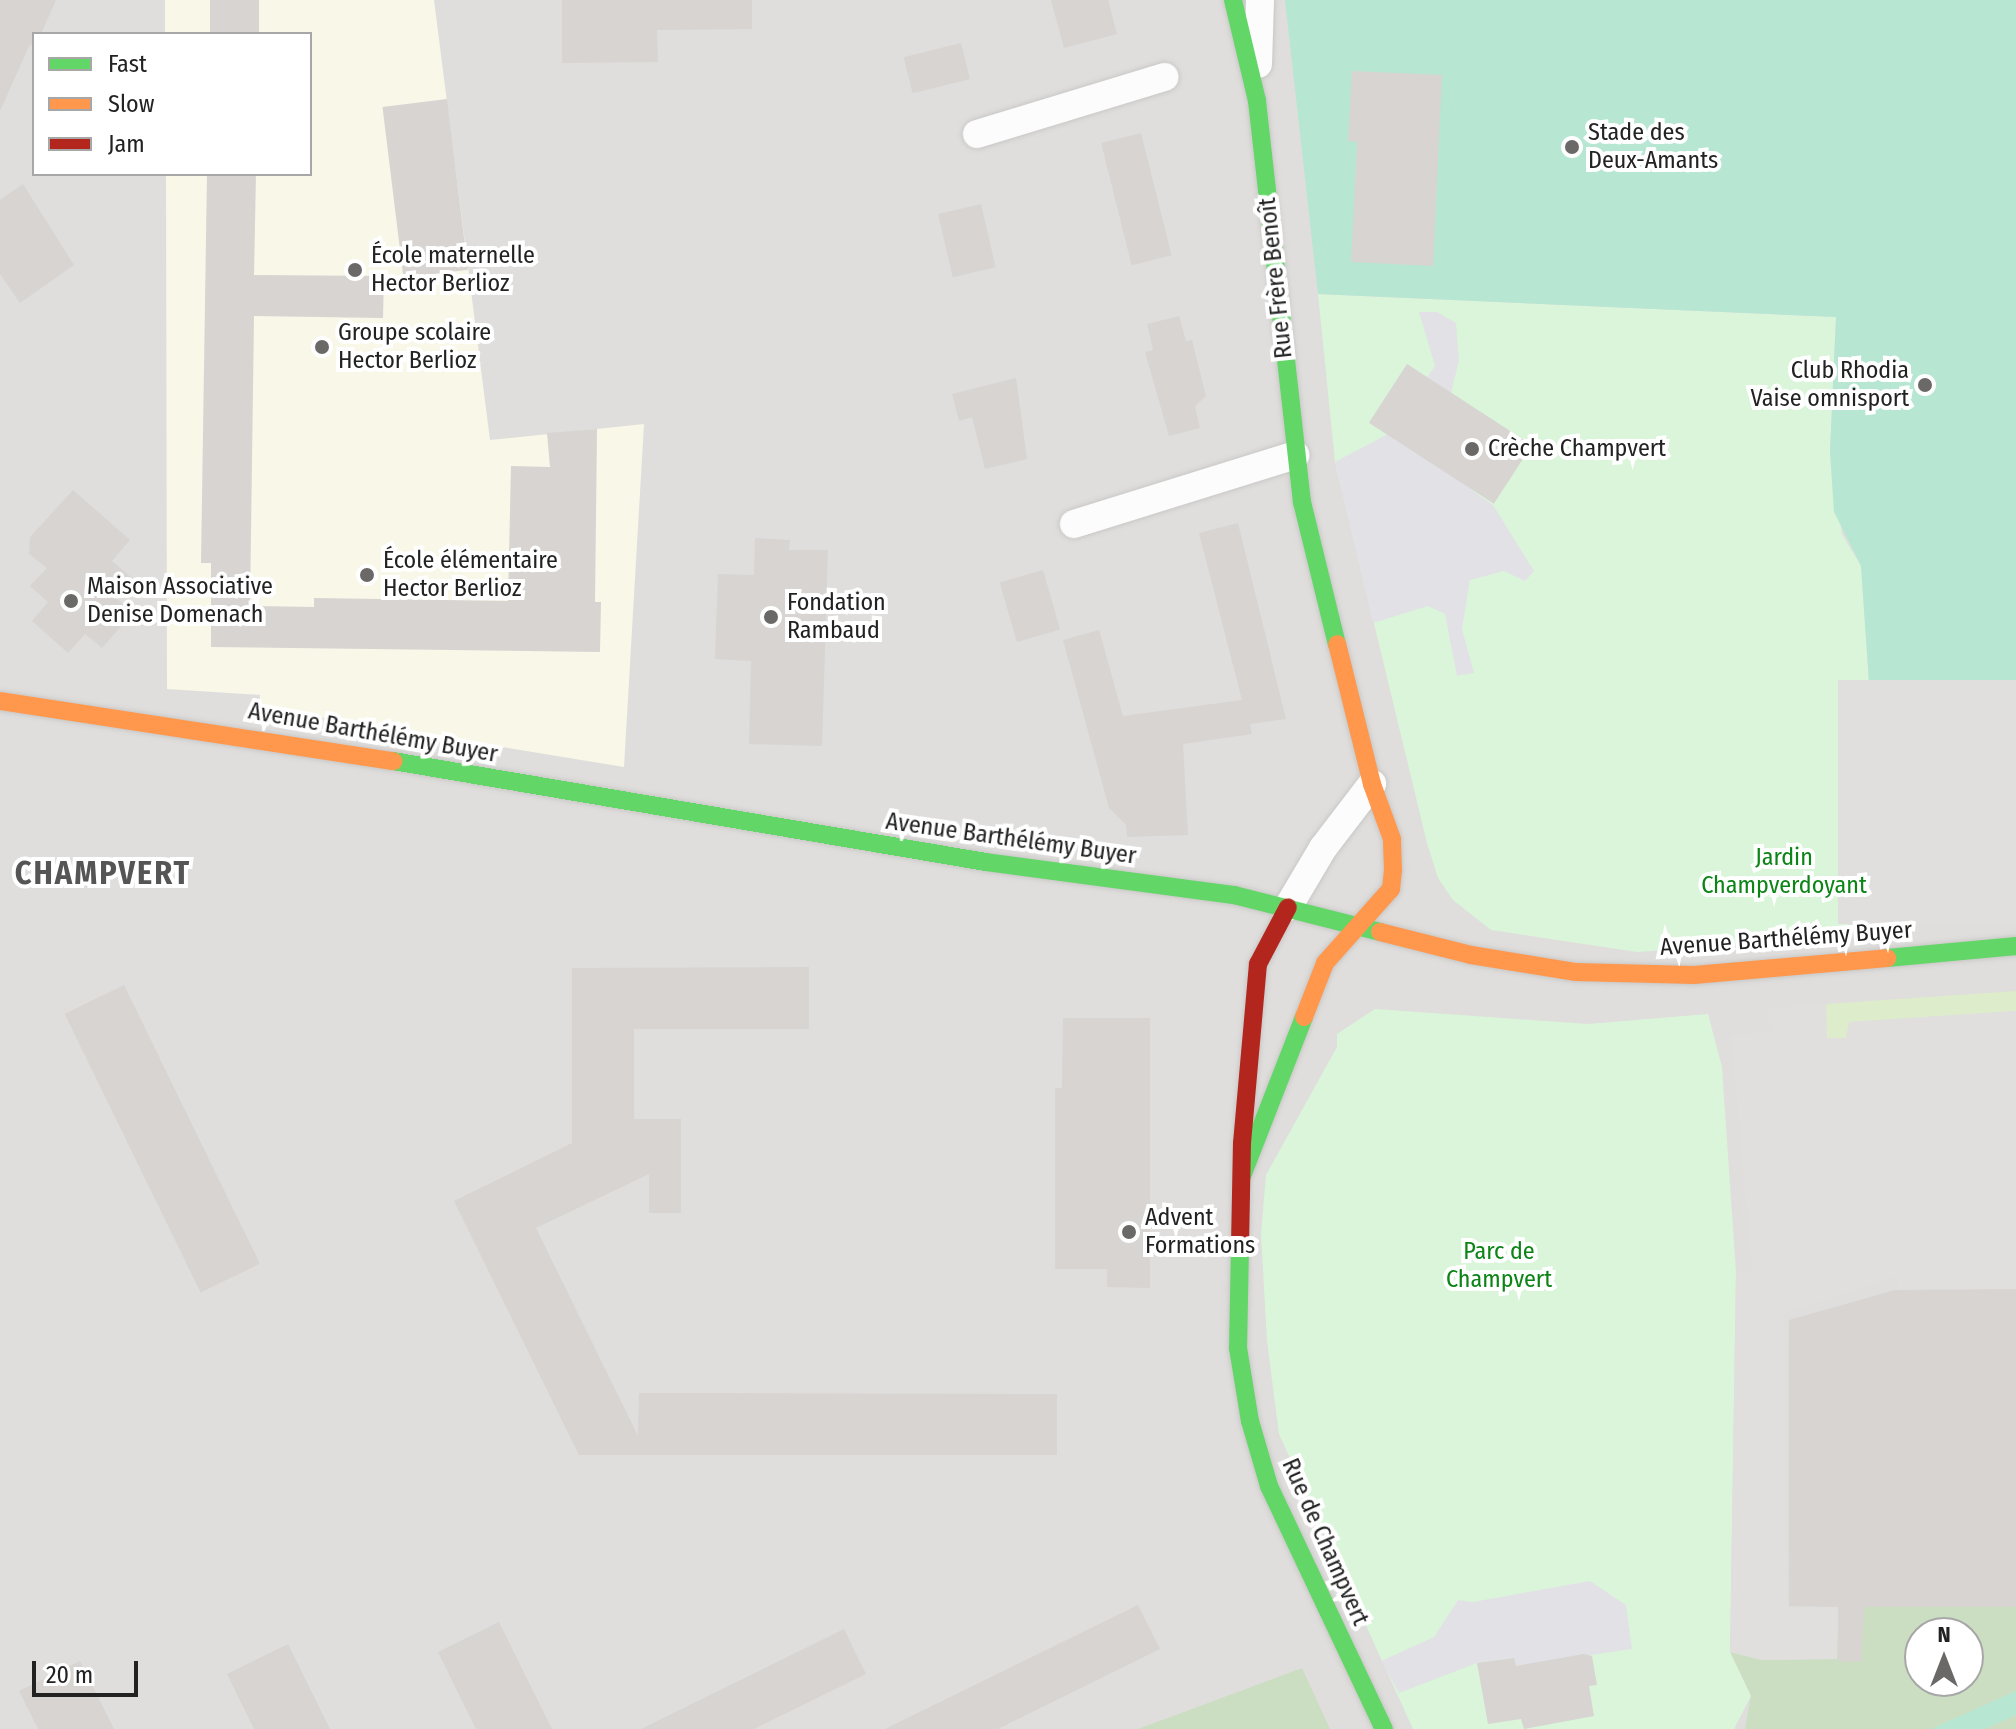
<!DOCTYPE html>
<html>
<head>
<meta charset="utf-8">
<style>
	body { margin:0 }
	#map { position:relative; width:2016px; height:1729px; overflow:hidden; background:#f0eeeb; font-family:"Fira Sans Condensed",sans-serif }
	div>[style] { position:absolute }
	.residential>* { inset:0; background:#dfdedc }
	.education>* { inset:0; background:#f8f7e8 }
	.grass>* { inset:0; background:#ddeccb }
	.forest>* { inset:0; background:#cbdec1 }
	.park>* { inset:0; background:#daf5da }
	.pitch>* { inset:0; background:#b7e6d2 }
	.parking>* { inset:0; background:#e0dfde; transform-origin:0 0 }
	.plaza>* { inset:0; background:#e2e1e5 }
	.building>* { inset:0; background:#d7d4d2; transform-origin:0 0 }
	.roads { filter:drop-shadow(0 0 2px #c9c8c7) drop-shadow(0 0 2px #c9c8c7) }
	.street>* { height:28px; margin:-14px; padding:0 14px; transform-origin:14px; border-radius:14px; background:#fdfcfc }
	.fast>* { height:18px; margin:-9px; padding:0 9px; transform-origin:9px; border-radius:9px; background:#63d668 }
	.slow>* { height:18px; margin:-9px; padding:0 9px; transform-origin:9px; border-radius:9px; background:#ff974d }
	.jam>* { height:18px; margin:-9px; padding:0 9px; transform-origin:9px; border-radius:9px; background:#b3261e }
	.dots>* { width:22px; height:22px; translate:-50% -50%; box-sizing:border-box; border:4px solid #fff; border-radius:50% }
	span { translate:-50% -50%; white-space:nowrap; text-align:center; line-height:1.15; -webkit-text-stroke:8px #fff; paint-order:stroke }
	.poi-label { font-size:24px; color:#222 }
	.left { translate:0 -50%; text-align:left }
	.right { translate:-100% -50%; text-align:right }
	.street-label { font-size:24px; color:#222 }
	.park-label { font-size:24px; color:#0c8416 }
	.district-label { font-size:32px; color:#555; font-weight:700; letter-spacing:2px }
	.legend { position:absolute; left:32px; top:32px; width:280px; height:144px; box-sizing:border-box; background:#fff; border:2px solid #a7a7a7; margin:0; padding:10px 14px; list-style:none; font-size:24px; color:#222 }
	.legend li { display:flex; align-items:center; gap:16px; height:40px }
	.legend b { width:40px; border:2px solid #a7a7a7 }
	.north { position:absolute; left:1904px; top:1617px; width:80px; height:80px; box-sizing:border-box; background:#fff; border:2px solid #a7a7a7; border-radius:50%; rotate:0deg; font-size:22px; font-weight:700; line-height:32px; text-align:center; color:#222 }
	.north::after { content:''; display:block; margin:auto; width:28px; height:36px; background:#6a6968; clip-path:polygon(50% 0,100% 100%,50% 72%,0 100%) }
	.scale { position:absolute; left:32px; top:1661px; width:106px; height:36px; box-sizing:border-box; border:4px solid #222; border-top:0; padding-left:10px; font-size:24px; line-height:28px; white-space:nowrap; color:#222; -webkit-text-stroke:6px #fff; paint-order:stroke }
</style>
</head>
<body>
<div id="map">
	<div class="residential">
		<div style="clip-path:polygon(evenodd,0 0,2016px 0,2016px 1729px,0 1729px,0 0,34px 34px,310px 34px,310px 174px,34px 174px,34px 34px,0 0,1920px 1633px,1968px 1633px,1968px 1681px,1920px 1681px,1920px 1633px)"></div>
	</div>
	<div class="education">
		<div style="clip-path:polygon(165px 0,434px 0,490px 440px,644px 424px,624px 767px,259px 707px,260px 695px,167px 689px,166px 174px,310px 174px,310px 34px,165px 34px)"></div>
	</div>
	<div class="grass">
		<div style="clip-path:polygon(2016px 991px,2016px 1011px,1850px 1022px,1846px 1038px,1830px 1038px,1826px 1236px,1826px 1004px)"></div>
	</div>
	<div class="forest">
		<div style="clip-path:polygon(evenodd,1864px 1607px,2016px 1607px,2016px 1729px,1745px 1729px,1751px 1696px,1730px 1652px,1762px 1660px,1837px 1659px,1838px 1623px,1863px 1623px,1864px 1607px,1920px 1633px,1968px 1633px,1968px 1681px,1920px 1681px,1920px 1633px)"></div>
		<div style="clip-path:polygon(1302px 1668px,1330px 1729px,1138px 1729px)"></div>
	</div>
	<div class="park">
		<div style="clip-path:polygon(1318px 294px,1836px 317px,1830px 452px,1842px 534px,1861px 566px,1869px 682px,1838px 682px,1850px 937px,1637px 952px,1491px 930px,1453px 900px,1438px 878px,1427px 843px,1335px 462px)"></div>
		<div style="clip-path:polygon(1375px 1009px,1588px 1024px,1708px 1014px,1722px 1067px,1736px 1272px,1730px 1652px,1751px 1696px,1734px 1729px,1413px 1729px,1279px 1434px,1267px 1341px,1261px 1234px,1266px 1175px,1337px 1047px,1337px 1034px)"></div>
	</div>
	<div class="pitch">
		<div style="clip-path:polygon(1285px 0,2016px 0,2016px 680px,1869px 682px,1861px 566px,1834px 512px,1830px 452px,1836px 317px,1318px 294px)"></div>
		<div style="clip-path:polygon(2016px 1691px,2016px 1715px,1985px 1729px,1931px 1729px)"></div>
	</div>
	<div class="parking">
		<div style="left:2016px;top:680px;width:244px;height:178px;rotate:90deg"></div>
		<div style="clip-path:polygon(1826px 1004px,1827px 1038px,1846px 1038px,1849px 1022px,2016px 1011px,2016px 1289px,1894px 1321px,1899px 1276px,1785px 1313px,1787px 1608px,1838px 1607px,1837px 1659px,1762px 1660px,1730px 1652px,1736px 1272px,1752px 1271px,1731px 1035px,1772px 1032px,1766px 1009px)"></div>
	</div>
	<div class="plaza">
		<div style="clip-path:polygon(1419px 312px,1437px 312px,1456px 323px,1459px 361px,1451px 393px,1470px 489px,1493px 505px,1534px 571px,1525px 581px,1504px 571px,1470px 580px,1462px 629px,1474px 673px,1457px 676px,1445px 614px,1428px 606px,1373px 623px,1335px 462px,1386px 435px,1435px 366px)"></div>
		<div style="clip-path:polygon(1590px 1581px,1626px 1605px,1632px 1649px,1516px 1666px,1513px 1658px,1477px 1663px,1399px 1693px,1381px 1661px,1434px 1637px,1458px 1600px,1473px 1602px)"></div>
	</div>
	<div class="building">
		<div style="clip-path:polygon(0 0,56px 0,41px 34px,34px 34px,34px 46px,30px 44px,0 111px)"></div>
		<div style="left:210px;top:0;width:49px;height:34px"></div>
		<div style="clip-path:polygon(562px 0,752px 0,752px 29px,657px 30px,658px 62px,562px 63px)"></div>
		<div style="clip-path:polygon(1051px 0,1108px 0,1117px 34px,1064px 48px)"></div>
		<div style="left:961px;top:43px;width:37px;height:59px;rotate:76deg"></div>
		<div style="clip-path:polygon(1352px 71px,1442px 75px,1433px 266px,1351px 262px,1357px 142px,1348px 141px)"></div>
		<div style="left:447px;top:99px;width:172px;height:65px;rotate:83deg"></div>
		<div style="left:1141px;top:133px;width:126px;height:41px;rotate:76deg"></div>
		<div style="clip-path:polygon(207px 174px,256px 174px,254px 275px,384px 276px,383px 318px,254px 316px,250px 606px,314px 607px,314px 598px,508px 601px,511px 466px,550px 467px,547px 433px,597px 429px,595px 602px,601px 602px,600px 652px,211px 647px,211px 563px,201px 563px)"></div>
		<div style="clip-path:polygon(23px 184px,74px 265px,20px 303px,0 274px,0 200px)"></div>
		<div style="left:981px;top:204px;width:65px;height:44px;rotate:77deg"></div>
		<div style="clip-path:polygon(1179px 316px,1186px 341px,1192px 340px,1206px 396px,1195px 406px,1200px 428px,1169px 436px,1145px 352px,1153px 350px,1147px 324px)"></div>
		<div style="left:1407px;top:364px;width:149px;height:70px;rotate:33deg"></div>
		<div style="clip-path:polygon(1016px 378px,1027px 459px,985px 469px,972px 417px,959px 421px,952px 394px)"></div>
		<div style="clip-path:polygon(73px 490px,130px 540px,112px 561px,133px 579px,116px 598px,133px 613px,102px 648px,85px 634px,68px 653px,32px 621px,48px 602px,30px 586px,47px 568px,29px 554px,30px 537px)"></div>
		<div style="clip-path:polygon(1238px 523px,1286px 719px,1250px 724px,1252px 734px,1183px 744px,1188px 835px,1127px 837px,1126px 825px,1109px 808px,1063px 640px,1099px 630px,1123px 716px,1242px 700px,1199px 533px)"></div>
		<div style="clip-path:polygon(755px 538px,790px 540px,789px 550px,828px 550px,822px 746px,749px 744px,751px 661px,715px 659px,718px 574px,754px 575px)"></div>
		<div style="left:1043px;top:570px;width:62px;height:45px;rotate:74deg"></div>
		<div style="clip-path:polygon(809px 967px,809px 1029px,634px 1029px,634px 1119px,681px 1119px,681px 1213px,649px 1213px,649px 1174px,536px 1228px,638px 1436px,639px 1393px,1057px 1394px,1057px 1455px,579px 1455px,454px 1201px,572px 1143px,572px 968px)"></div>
		<div style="left:124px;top:985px;width:310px;height:66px;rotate:64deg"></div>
		<div style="clip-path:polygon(1063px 1018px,1150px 1018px,1150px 1288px,1107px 1287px,1107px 1269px,1055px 1269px,1055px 1088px,1062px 1088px)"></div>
		<div style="clip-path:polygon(2016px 1289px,2016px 1607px,1864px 1607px,1861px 1662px,1838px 1661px,1838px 1607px,1789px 1606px,1789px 1320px,1895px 1290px)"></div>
		<div style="clip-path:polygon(1138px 1605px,1160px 1649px,998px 1729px,885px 1729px)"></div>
		<div style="clip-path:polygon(499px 1622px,552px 1729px,476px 1729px,438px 1652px)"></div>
		<div style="clip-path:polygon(844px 1629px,866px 1674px,754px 1729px,641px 1729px)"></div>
		<div style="clip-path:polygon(288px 1644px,330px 1729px,254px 1729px,227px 1674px)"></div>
		<div style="clip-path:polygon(1584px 1654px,1592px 1656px,1597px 1685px,1589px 1686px,1594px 1716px,1524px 1729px,1521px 1719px,1488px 1724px,1477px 1663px,1514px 1658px,1516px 1666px)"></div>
		<div style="clip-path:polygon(80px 1661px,114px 1729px,38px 1729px,19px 1691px)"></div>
	</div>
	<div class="roads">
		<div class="street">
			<div style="left:1258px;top:64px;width:64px;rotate:-88.2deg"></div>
			<div style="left:977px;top:134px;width:196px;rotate:-16.9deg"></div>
			<div style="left:1074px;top:524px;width:232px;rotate:-17.3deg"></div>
			<div style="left:1288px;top:907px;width:69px;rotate:-59.3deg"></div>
			<div style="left:1323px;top:848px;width:81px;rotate:-52.6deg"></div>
		</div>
		<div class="fast">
			<div style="left:1233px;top:0;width:104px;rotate:76.6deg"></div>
			<div style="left:1257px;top:101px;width:404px;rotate:83.6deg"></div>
			<div style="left:1302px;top:502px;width:146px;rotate:76.2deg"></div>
			<div style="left:393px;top:761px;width:602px;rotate:9.67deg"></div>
			<div style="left:986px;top:862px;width:250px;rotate:7.6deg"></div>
			<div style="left:1234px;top:895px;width:151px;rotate:14.2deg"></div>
			<div style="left:1887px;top:958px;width:130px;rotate:-5.3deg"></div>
			<div style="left:1242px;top:1176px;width:171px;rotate:-68.7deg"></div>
			<div style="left:1240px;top:1246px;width:102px;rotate:91.1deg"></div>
			<div style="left:1238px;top:1348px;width:74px;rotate:80.7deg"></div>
			<div style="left:1250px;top:1421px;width:68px;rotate:73.7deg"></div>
			<div style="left:1269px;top:1486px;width:269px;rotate:64.7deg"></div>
		</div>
		<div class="slow">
			<div style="left:0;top:701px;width:398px;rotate:8.7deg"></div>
			<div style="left:1380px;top:932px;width:94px;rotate:14.2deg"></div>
			<div style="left:1471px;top:955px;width:105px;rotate:9.3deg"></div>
			<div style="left:1575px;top:972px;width:119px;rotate:1.4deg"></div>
			<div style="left:1694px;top:975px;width:194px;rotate:-5deg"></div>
			<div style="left:1304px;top:1017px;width:58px;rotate:-68.7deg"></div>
			<div style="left:1325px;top:963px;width:99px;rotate:-48.3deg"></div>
			<div style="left:1391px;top:889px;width:19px;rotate:-84deg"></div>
			<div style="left:1393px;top:870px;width:31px;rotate:-92deg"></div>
			<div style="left:1392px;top:839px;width:59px;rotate:-110deg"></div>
			<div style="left:1372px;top:784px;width:144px;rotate:-104deg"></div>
		</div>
		<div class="jam">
			<div style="left:1240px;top:1246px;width:103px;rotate:-88.9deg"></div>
			<div style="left:1242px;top:1143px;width:180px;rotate:-84.9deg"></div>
			<div style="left:1258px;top:964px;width:64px;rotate:-62.2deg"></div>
		</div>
	</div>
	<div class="dots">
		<div style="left:1572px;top:147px;background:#6a6968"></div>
		<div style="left:355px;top:270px;background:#6a6968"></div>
		<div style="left:322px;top:347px;background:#6a6968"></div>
		<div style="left:1925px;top:385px;background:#6a6968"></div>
		<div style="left:1472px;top:449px;background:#6a6968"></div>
		<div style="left:367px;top:575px;background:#6a6968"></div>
		<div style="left:71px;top:601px;background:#6a6968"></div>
		<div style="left:771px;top:617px;background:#6a6968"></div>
		<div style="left:1129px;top:1232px;background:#6a6968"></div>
	</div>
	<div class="poi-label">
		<span class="left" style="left:1588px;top:147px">Stade des<br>Deux-Amants</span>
		<span class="left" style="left:371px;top:270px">École maternelle<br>Hector Berlioz</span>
		<span class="left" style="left:338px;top:347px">Groupe scolaire<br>Hector Berlioz</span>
		<span class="right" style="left:1909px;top:385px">Club Rhodia<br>Vaise omnisport</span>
		<span class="left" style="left:1488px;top:449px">Crèche Champvert</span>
		<span class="left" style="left:383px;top:575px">École élémentaire<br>Hector Berlioz</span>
		<span class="left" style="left:87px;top:601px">Maison Associative<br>Denise Domenach</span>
		<span class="left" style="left:787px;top:617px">Fondation<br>Rambaud</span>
		<span class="left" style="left:1145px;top:1232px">Advent<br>Formations</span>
	</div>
	<div class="street-label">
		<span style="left:1276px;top:278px;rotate:-96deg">Rue Frère Benoît</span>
		<span style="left:373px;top:733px;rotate:10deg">Avenue Barthélémy Buyer</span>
		<span style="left:1011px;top:839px;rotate:8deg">Avenue Barthélémy Buyer</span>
		<span style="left:1786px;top:939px;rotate:-4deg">Avenue Barthélémy Buyer</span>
		<span style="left:1325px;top:1542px;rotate:66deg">Rue de Champvert</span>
	</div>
	<div class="park-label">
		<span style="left:1784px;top:872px">Jardin<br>Champverdoyant</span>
		<span style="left:1499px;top:1266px">Parc de<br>Champvert</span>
	</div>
	<div class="district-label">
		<span style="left:103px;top:873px">CHAMPVERT</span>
	</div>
	<ul class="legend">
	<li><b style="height:10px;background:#63d668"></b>Fast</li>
	<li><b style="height:10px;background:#ff974d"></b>Slow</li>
	<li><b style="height:10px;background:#b3261e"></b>Jam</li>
	</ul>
	<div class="north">N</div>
	<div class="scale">20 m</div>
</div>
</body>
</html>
